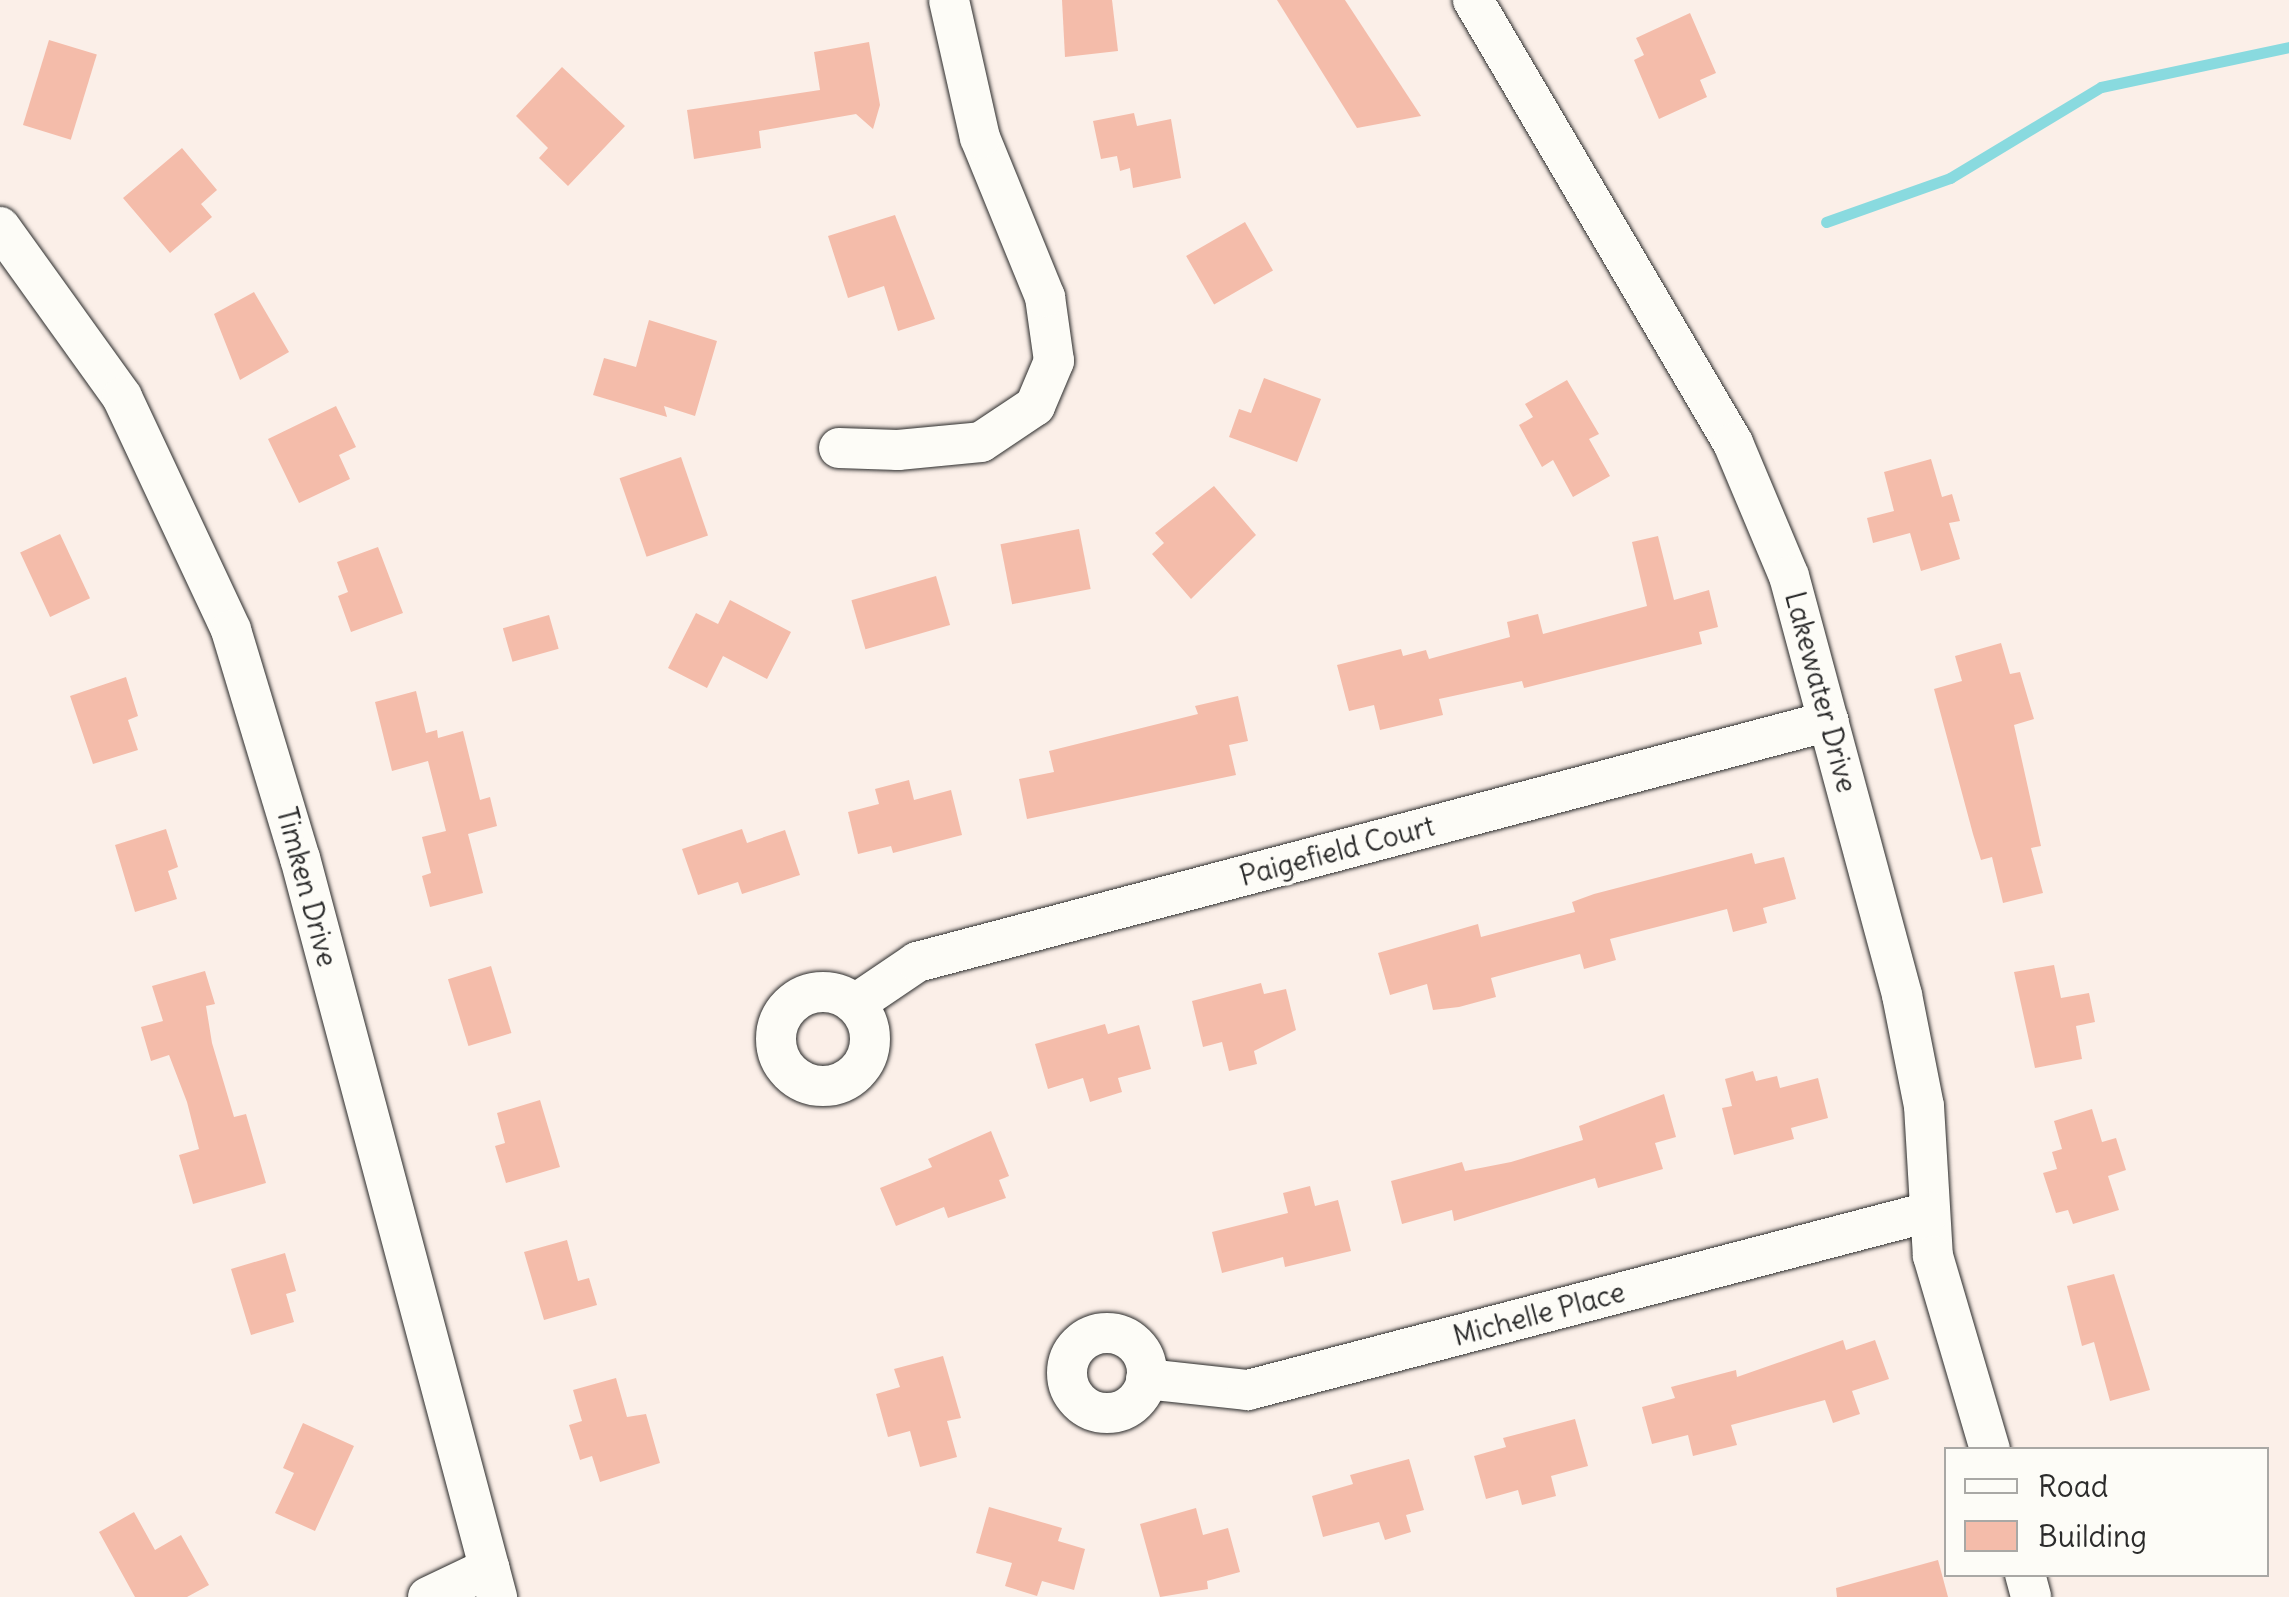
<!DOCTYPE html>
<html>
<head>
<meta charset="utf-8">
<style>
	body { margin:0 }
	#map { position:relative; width:2289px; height:1597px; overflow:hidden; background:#fbefe8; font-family:Delius,sans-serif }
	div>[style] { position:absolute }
	.stream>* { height:11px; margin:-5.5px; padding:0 5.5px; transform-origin:5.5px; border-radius:5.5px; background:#89dadf }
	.building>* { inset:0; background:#f4bcaa; transform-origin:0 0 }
	.roads { filter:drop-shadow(0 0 2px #2b2b2b) drop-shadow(0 0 2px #2b2b2b) }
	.minor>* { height:40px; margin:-20px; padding:0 20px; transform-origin:20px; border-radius:20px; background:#fdfcf7 }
	.minor>.ring { margin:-20px; padding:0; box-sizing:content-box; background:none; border:40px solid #fdfcf7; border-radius:50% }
	span { translate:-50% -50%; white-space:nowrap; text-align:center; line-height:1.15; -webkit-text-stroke:8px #fdfcf7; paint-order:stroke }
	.street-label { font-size:28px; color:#2b2b2b }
	.legend { position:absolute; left:1944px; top:1447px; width:325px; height:130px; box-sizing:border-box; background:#fdfcf7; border:2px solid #a9a8a5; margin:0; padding:12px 18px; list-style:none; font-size:30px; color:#2b2b2b }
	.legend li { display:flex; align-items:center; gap:20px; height:50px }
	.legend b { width:50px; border:2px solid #a9a8a5 }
</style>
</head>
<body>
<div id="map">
	<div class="stream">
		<div style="left:1826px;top:222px;width:132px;rotate:-19.5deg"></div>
		<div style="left:1950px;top:178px;width:176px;rotate:-31.1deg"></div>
		<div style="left:2101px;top:87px;width:192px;rotate:-12deg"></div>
	</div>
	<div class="building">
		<div style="clip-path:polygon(1062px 0,1112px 0,1118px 51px,1065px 57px)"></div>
		<div style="clip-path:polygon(1277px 0,1345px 0,1421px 116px,1357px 128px)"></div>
		<div style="clip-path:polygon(1690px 13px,1716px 73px,1700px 80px,1707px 97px,1659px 119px,1634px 60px,1644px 55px,1636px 38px)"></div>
		<div style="left:49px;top:40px;width:50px;height:89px;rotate:17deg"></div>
		<div style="clip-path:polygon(869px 42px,880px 105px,873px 129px,856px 114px,759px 131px,761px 148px,694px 159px,687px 110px,820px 90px,814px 52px)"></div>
		<div style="clip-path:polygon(562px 67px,625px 126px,568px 186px,539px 158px,548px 148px,516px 116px)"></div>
		<div style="clip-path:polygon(1134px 113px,1137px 126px,1171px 119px,1181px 178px,1133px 188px,1130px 168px,1120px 171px,1117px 156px,1101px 159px,1093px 121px)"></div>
		<div style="clip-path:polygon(182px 148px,217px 190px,201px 204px,212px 217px,170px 253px,123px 198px)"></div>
		<div style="clip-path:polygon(895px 215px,935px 319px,898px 331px,884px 286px,848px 298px,828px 236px)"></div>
		<div style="left:1245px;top:222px;width:56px;height:68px;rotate:60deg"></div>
		<div style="clip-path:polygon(254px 292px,289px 352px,240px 380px,214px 314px)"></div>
		<div style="clip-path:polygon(649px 320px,717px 341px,695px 416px,664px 406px,667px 417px,593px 395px,604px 358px,636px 367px)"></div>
		<div style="clip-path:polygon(1264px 378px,1321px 399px,1297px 462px,1229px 437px,1239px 409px,1251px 413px)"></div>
		<div style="clip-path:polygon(1567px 380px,1599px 434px,1589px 439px,1610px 476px,1573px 497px,1553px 460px,1542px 467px,1519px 425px,1533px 417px,1525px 404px)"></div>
		<div style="clip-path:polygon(336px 406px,356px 447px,339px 455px,350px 479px,299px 503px,268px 439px)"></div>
		<div style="left:681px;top:457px;width:83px;height:65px;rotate:71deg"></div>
		<div style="clip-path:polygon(1931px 459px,1942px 497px,1952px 494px,1960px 521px,1949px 523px,1960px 559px,1921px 571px,1910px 533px,1873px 543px,1867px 518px,1894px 511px,1884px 472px)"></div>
		<div style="clip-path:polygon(1214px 486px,1256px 535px,1191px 599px,1152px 554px,1164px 543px,1155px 533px)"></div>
		<div style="left:1079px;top:529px;width:61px;height:80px;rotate:79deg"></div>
		<div style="left:60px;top:534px;width:71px;height:44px;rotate:65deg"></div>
		<div style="clip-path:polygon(1658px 536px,1674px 600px,1709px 590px,1718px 627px,1699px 632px,1702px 644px,1524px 688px,1522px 681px,1439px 699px,1443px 715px,1380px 730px,1374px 705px,1349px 711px,1337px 665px,1401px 649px,1403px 656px,1426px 650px,1429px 659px,1510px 637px,1507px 622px,1538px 614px,1543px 634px,1647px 606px,1632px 542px)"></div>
		<div style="clip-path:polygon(378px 547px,403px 613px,351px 632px,338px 596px,348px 592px,337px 562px)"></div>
		<div style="left:936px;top:576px;width:51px;height:88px;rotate:74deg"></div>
		<div style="clip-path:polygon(730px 600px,791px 632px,767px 679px,723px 656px,707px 688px,668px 668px,696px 613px,718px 624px)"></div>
		<div style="left:549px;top:615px;width:35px;height:48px;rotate:74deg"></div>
		<div style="clip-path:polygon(2001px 643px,2010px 674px,2020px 672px,2034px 719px,2014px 725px,2041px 846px,2031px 848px,2043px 893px,2003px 903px,1992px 857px,1981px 860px,1973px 834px,1934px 689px,1962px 681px,1955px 656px)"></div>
		<div style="clip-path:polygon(126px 677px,138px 716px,128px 720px,138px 750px,93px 764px,70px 696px)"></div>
		<div style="clip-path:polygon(416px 691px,426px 733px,437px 730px,438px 738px,463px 731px,480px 800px,490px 797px,497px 826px,468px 834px,483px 893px,430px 907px,422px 876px,431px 873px,422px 837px,446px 831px,428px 761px,392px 771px,375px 702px)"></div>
		<div style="clip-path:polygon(1238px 696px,1248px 741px,1229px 745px,1236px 775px,1027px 819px,1019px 779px,1054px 772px,1049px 751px,1198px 714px,1195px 706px)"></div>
		<div style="clip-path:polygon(909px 780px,914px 800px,951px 790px,962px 835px,893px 853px,891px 846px,858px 854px,848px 812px,879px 804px,875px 789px)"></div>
		<div style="clip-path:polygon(166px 829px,178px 867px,168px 871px,177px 899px,135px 912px,115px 845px)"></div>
		<div style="clip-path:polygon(742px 829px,747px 843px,785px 830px,800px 875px,742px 894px,738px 882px,698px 895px,682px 849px)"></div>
		<div style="clip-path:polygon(1752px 853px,1755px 864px,1784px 857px,1796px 899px,1763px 908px,1767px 923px,1733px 932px,1727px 909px,1610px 939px,1616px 960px,1584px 969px,1580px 954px,1491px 978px,1496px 997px,1459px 1007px,1433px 1010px,1427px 984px,1390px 995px,1378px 953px,1478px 924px,1481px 937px,1575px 912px,1572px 902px,1594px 894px)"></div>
		<div style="clip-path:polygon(2054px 965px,2061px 998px,2089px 993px,2095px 1022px,2076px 1026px,2082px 1059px,2035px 1068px,2014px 972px)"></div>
		<div style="left:491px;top:966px;width:70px;height:45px;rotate:73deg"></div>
		<div style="clip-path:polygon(205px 971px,215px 1004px,206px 1006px,212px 1043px,234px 1117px,246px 1114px,266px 1183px,193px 1204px,179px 1155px,199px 1149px,187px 1102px,169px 1055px,151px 1061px,141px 1027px,163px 1021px,152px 986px)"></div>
		<div style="clip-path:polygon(1261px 983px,1264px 994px,1286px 989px,1296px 1030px,1254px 1051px,1257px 1064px,1229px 1071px,1222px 1042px,1203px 1047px,1192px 1001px)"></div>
		<div style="clip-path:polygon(1105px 1024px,1108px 1034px,1139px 1025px,1151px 1069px,1118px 1078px,1122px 1092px,1090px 1102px,1083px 1078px,1048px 1089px,1035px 1044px)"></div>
		<div style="clip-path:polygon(1753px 1071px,1756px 1081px,1777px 1076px,1780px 1088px,1818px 1078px,1828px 1118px,1791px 1128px,1794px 1139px,1734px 1155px,1722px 1108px,1732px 1106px,1725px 1079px)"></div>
		<div style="clip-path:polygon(1664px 1094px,1676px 1137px,1655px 1143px,1663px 1169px,1598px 1188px,1595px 1178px,1454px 1221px,1452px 1210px,1402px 1224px,1391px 1181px,1462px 1162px,1465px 1171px,1511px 1162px,1583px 1140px,1579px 1126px)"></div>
		<div style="clip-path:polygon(540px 1100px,560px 1167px,506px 1183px,495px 1146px,505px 1143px,497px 1113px)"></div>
		<div style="clip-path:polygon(2092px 1109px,2102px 1142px,2116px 1138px,2126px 1170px,2108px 1176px,2119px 1210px,2073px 1224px,2068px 1210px,2056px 1213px,2043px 1173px,2057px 1169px,2052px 1152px,2062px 1149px,2054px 1121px)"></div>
		<div style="clip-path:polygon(991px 1131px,1009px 1176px,999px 1180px,1006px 1198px,948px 1218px,944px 1207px,896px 1226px,880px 1188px,932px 1167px,928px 1159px)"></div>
		<div style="clip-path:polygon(1310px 1186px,1315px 1206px,1338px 1200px,1351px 1251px,1285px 1267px,1283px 1257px,1222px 1273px,1212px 1232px,1288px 1213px,1283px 1193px)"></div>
		<div style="clip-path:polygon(567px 1240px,578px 1281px,589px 1278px,597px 1305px,544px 1320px,524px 1252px)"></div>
		<div style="clip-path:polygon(285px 1253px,296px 1291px,286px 1294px,294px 1322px,251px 1335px,231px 1269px)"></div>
		<div style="clip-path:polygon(2114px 1274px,2150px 1390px,2110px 1401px,2094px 1342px,2082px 1346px,2067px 1286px)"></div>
		<div style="clip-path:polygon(1843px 1340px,1846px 1350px,1875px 1340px,1889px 1379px,1852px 1391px,1860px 1414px,1833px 1423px,1825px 1400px,1731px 1425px,1737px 1445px,1693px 1456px,1688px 1435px,1652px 1444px,1642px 1407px,1675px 1398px,1671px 1387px,1736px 1370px,1737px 1377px)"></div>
		<div style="clip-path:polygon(943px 1356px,961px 1418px,947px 1421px,957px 1457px,920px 1467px,910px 1431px,888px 1437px,876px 1394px,900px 1387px,894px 1369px)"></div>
		<div style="clip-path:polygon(616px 1378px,627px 1417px,646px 1414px,660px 1463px,600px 1482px,592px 1456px,580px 1460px,569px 1425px,582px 1421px,573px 1390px)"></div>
		<div style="clip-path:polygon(1575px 1419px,1588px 1466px,1551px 1476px,1556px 1496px,1522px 1505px,1518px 1490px,1486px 1499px,1474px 1456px,1506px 1447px,1503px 1438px)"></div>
		<div style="clip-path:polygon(303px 1423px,354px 1446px,315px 1531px,275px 1513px,294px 1473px,283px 1468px)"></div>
		<div style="clip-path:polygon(1409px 1459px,1424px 1510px,1406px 1515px,1411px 1532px,1385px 1540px,1379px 1522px,1323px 1537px,1312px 1496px,1353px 1484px,1350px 1475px)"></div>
		<div style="clip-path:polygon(989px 1507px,1062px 1528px,1058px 1541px,1085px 1549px,1074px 1590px,1042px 1581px,1037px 1596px,1005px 1586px,1012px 1563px,976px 1553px)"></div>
		<div style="clip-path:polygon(1196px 1508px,1203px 1535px,1228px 1528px,1240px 1572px,1207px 1581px,1208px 1589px,1160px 1597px,1140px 1524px)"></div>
		<div style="clip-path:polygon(134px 1512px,155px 1550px,181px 1535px,209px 1585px,187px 1597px,135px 1597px,99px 1532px)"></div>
		<div style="clip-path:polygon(1938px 1560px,1948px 1597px,1837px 1597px,1836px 1588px)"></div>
	</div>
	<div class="roads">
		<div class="minor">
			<div style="left:1473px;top:0;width:514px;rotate:59.59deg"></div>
			<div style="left:1733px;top:443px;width:144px;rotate:67.2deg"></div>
			<div style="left:1789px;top:576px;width:434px;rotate:74.9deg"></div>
			<div style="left:1902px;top:995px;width:113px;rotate:78.8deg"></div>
			<div style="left:1924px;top:1106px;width:150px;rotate:86.6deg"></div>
			<div style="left:1933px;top:1256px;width:202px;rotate:73.6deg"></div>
			<div style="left:0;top:227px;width:209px;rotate:54.3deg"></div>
			<div style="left:122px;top:397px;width:257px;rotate:64.9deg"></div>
			<div style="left:231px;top:630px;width:238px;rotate:73.2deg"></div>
			<div style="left:300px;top:858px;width:765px;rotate:75.07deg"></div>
			<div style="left:839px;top:448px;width:59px;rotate:1.9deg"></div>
			<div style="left:898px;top:450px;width:83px;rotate:-5.5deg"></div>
			<div style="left:981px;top:442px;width:65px;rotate:-33.7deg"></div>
			<div style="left:1035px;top:406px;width:49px;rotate:-67.1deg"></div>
			<div style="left:1054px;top:361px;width:65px;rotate:-98deg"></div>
			<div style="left:1045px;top:297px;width:172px;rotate:-112.2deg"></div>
			<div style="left:980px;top:138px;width:141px;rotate:-102.7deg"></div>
			<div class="ring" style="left:776px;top:992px;width:54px;height:54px"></div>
			<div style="left:855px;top:1004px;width:75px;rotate:-34.1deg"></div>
			<div style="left:917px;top:962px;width:943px;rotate:-14.8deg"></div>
			<div class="ring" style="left:1067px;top:1333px;width:40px;height:40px"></div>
			<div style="left:1146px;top:1379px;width:103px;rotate:6.2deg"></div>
			<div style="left:1248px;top:1390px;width:704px;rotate:-14.65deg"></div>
			<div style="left:2025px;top:1574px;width:24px;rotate:75deg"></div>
			<div style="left:428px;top:1597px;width:68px;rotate:-25.4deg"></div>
		</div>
	</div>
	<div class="street-label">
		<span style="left:1821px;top:692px;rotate:75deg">Lakewater Drive</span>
		<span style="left:1337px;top:851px;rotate:-15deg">Paigefield Court</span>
		<span style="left:307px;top:887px;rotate:75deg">Timken Drive</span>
		<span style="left:1539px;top:1314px;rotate:-15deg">Michelle Place</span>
	</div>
	<ul class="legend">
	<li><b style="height:12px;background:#fdfcf7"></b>Road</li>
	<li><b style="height:28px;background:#f4bcaa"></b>Building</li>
	</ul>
</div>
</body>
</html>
